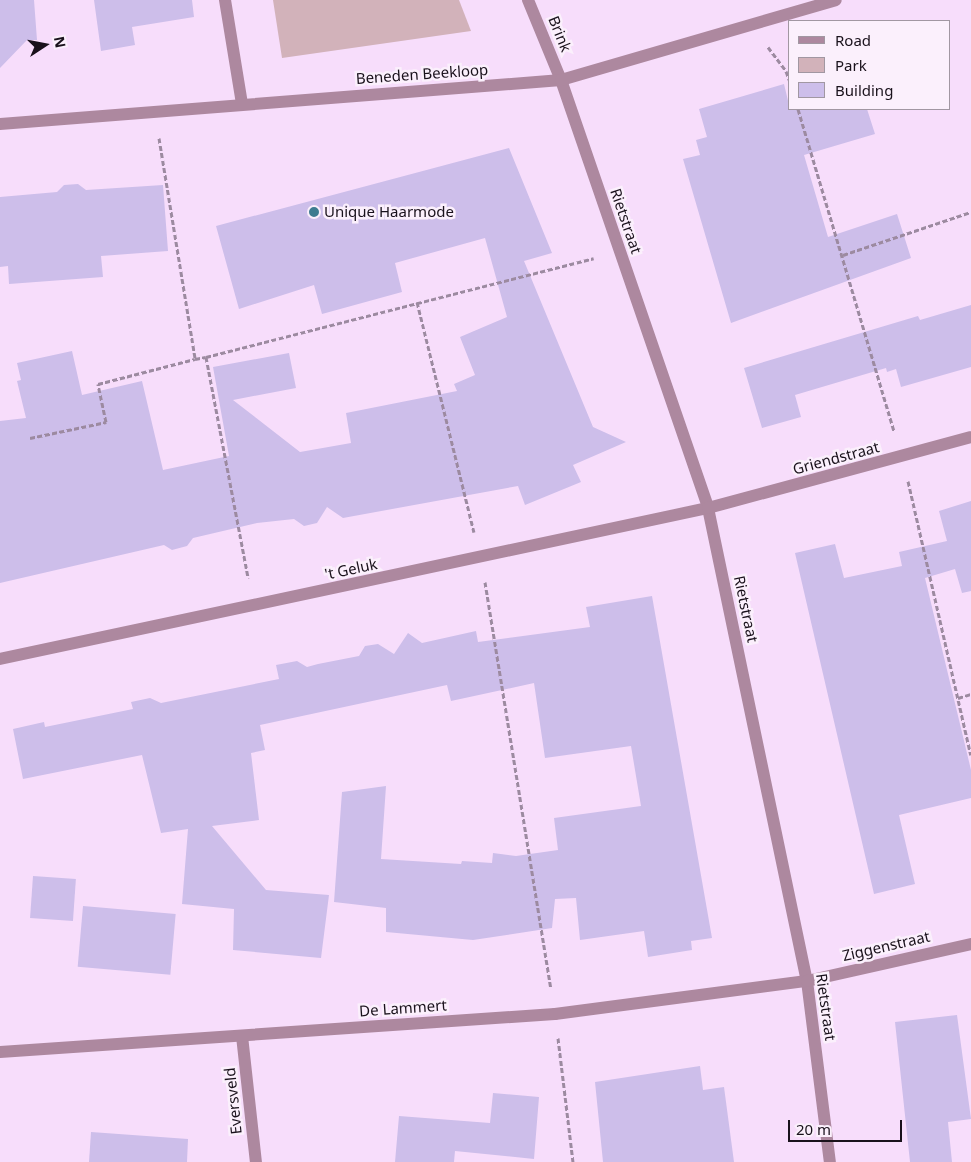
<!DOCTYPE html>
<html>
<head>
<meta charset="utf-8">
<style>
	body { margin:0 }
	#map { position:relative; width:971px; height:1162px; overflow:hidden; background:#f7ddfb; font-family:"Noto Sans",sans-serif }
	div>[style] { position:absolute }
	.green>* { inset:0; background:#d2b2ba }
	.building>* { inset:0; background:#cdbeea; transform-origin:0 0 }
	.path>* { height:3px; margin-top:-1.5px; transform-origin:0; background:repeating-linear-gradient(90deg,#9c8aa0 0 5px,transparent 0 7.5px) }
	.street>* { height:12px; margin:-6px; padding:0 6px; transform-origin:6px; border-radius:6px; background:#ad889f }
	.dots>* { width:14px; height:14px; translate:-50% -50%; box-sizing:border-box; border:2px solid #fbf0fc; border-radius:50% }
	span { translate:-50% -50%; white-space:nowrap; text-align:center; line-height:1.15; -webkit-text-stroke:5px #fbf0fc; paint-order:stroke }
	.street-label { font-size:15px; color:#19111b }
	.poi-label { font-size:15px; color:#19111b }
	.left { translate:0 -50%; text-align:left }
	.legend { position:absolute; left:788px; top:20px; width:162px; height:90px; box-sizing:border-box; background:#fbf0fc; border:1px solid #a197a2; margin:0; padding:6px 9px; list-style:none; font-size:15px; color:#19111b }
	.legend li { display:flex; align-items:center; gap:10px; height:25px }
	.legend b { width:25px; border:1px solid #a197a2 }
	.north { position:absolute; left:20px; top:20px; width:50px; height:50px; -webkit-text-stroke:4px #fbf0fc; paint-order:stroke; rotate:79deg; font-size:14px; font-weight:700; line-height:20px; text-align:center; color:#19111b }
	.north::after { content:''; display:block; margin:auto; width:18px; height:22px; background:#19111b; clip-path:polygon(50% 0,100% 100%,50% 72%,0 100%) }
	.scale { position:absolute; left:788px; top:1120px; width:114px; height:22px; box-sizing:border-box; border:2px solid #19111b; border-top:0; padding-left:6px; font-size:15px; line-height:18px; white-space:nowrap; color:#19111b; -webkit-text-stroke:4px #fbf0fc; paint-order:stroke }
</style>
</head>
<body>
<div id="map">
	<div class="green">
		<div style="clip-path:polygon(273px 0,459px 0,471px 31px,282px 58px)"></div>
	</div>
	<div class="building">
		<div style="clip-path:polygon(0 0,34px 0,37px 40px,27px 40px,0 68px)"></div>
		<div style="clip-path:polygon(94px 0,192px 0,194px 17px,132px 27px,135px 45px,101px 51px)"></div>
		<div style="clip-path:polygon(784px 84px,790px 109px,867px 109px,875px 134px,804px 155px,828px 237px,897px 214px,911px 258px,731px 323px,683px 159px,700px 155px,696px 140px,707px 137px,699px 109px)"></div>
		<div style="clip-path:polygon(509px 148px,552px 253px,524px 261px,593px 427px,626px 442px,573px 465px,581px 482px,525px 505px,518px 486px,343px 518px,327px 507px,317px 523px,304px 526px,294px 519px,257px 523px,193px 538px,187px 546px,172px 550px,164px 545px,0 583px,0 421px,26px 418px,17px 381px,21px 380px,17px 363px,72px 351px,82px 395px,142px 381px,163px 470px,229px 456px,213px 367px,289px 353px,296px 388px,233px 400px,300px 452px,351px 443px,346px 413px,457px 391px,454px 384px,475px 375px,460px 337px,507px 317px,485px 238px,395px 263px,402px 292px,322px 314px,314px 285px,239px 309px,216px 226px)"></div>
		<div style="clip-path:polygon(78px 184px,86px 190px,163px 185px,168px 251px,101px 256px,103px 277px,9px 284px,8px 266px,0 267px,0 197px,57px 192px,64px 185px)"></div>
		<div style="clip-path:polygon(971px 305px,971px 367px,901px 387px,896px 369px,887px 372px,886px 368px,795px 395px,801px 417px,762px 428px,744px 368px,918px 316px,920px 320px)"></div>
		<div style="clip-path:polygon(971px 501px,971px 591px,962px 593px,955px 569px,925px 578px,971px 770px,971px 798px,899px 815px,915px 884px,874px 894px,795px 553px,835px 544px,844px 578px,902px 566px,899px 552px,947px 541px,939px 511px)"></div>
		<div style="clip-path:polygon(652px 596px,712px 938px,691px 941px,692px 950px,648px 957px,644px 931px,580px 940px,576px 898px,555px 899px,552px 928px,473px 940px,386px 932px,386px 908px,334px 902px,342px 792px,386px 786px,381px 859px,461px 864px,462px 861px,492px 863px,493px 853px,516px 856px,558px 850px,554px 818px,641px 806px,631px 746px,545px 758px,534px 683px,451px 701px,447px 685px,260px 725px,265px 750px,251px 753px,259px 820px,212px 826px,266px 890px,329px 895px,321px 958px,233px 950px,234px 909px,182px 904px,188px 829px,161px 833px,142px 755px,23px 779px,13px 729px,44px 722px,45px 727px,133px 709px,131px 702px,150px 698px,161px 703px,279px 679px,276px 665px,297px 661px,307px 667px,318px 664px,359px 656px,365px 646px,378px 644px,394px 654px,408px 633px,422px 643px,476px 631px,478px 642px,590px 627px,586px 607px)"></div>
		<div style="left:33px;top:876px;width:43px;height:42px;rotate:4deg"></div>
		<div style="left:83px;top:906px;width:93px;height:61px;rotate:5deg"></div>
		<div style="clip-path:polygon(957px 1015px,971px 1119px,948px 1122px,952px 1162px,910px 1162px,895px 1022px)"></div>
		<div style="clip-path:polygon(700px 1066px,703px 1090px,724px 1087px,734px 1162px,603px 1162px,595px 1082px)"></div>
		<div style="clip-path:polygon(493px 1093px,539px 1097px,534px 1159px,455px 1151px,454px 1162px,395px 1162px,399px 1116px,490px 1123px)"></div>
		<div style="clip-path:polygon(91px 1132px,188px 1139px,187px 1162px,89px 1162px)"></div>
	</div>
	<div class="path">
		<div style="left:768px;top:47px;width:30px;rotate:53deg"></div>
		<div style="left:786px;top:71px;width:12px;rotate:70deg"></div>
		<div style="left:798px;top:109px;width:337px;rotate:73.4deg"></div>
		<div style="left:159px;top:138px;width:224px;rotate:80.7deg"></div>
		<div style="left:195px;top:359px;width:11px;rotate:-10deg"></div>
		<div style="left:206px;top:357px;width:225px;rotate:79.2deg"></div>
		<div style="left:843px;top:255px;width:135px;rotate:-18.6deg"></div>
		<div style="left:417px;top:302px;width:237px;rotate:76.1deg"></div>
		<div style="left:206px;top:357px;width:400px;rotate:-14.3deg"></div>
		<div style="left:30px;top:438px;width:78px;rotate:-11.9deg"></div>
		<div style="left:106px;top:422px;width:39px;rotate:-102deg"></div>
		<div style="left:98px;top:384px;width:100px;rotate:-14.5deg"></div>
		<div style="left:908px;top:481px;width:281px;rotate:77.1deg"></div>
		<div style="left:485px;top:582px;width:411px;rotate:80.8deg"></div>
		<div style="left:958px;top:698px;width:14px;rotate:-17deg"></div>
		<div style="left:558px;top:1038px;width:125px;rotate:83.1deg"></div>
	</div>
	<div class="street">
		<div style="left:225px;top:0;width:105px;rotate:80.7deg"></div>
		<div style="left:528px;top:0;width:87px;rotate:67.6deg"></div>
		<div style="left:561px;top:80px;width:453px;rotate:71deg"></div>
		<div style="left:708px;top:508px;width:483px;rotate:78.2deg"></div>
		<div style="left:807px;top:981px;width:182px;rotate:82.8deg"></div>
		<div style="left:0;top:124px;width:563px;rotate:-4.48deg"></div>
		<div style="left:561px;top:80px;width:286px;rotate:-16.2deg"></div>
		<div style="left:0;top:659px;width:724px;rotate:-12.04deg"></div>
		<div style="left:708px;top:508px;width:272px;rotate:-15.1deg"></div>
		<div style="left:242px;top:1036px;width:127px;rotate:83.7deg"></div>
		<div style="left:0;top:1052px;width:556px;rotate:-3.92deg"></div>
		<div style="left:555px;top:1014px;width:254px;rotate:-7.5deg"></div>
		<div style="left:807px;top:981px;width:168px;rotate:-12.7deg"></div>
	</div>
	<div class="dots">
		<div style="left:314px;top:212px;background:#3d7c90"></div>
	</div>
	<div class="street-label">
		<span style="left:560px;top:34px;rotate:68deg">Brink</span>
		<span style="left:422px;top:74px;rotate:-4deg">Beneden Beekloop</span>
		<span style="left:626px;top:221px;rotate:71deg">Rietstraat</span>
		<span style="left:836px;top:458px;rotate:-15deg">Griendstraat</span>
		<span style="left:351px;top:569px;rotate:-12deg">'t Geluk</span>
		<span style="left:746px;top:609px;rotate:78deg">Rietstraat</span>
		<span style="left:886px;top:946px;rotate:-13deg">Ziggenstraat</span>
		<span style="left:826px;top:1007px;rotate:82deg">Rietstraat</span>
		<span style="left:403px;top:1008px;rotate:-4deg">De Lammert</span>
		<span style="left:233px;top:1101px;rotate:-96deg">Eversveld</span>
	</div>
	<div class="poi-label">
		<span class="left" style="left:324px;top:212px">Unique Haarmode</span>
	</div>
	<ul class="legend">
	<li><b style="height:6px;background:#ad889f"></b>Road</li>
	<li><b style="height:14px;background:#d2b2ba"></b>Park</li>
	<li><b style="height:14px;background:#cdbeea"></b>Building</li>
	</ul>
	<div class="north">N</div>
	<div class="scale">20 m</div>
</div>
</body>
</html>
